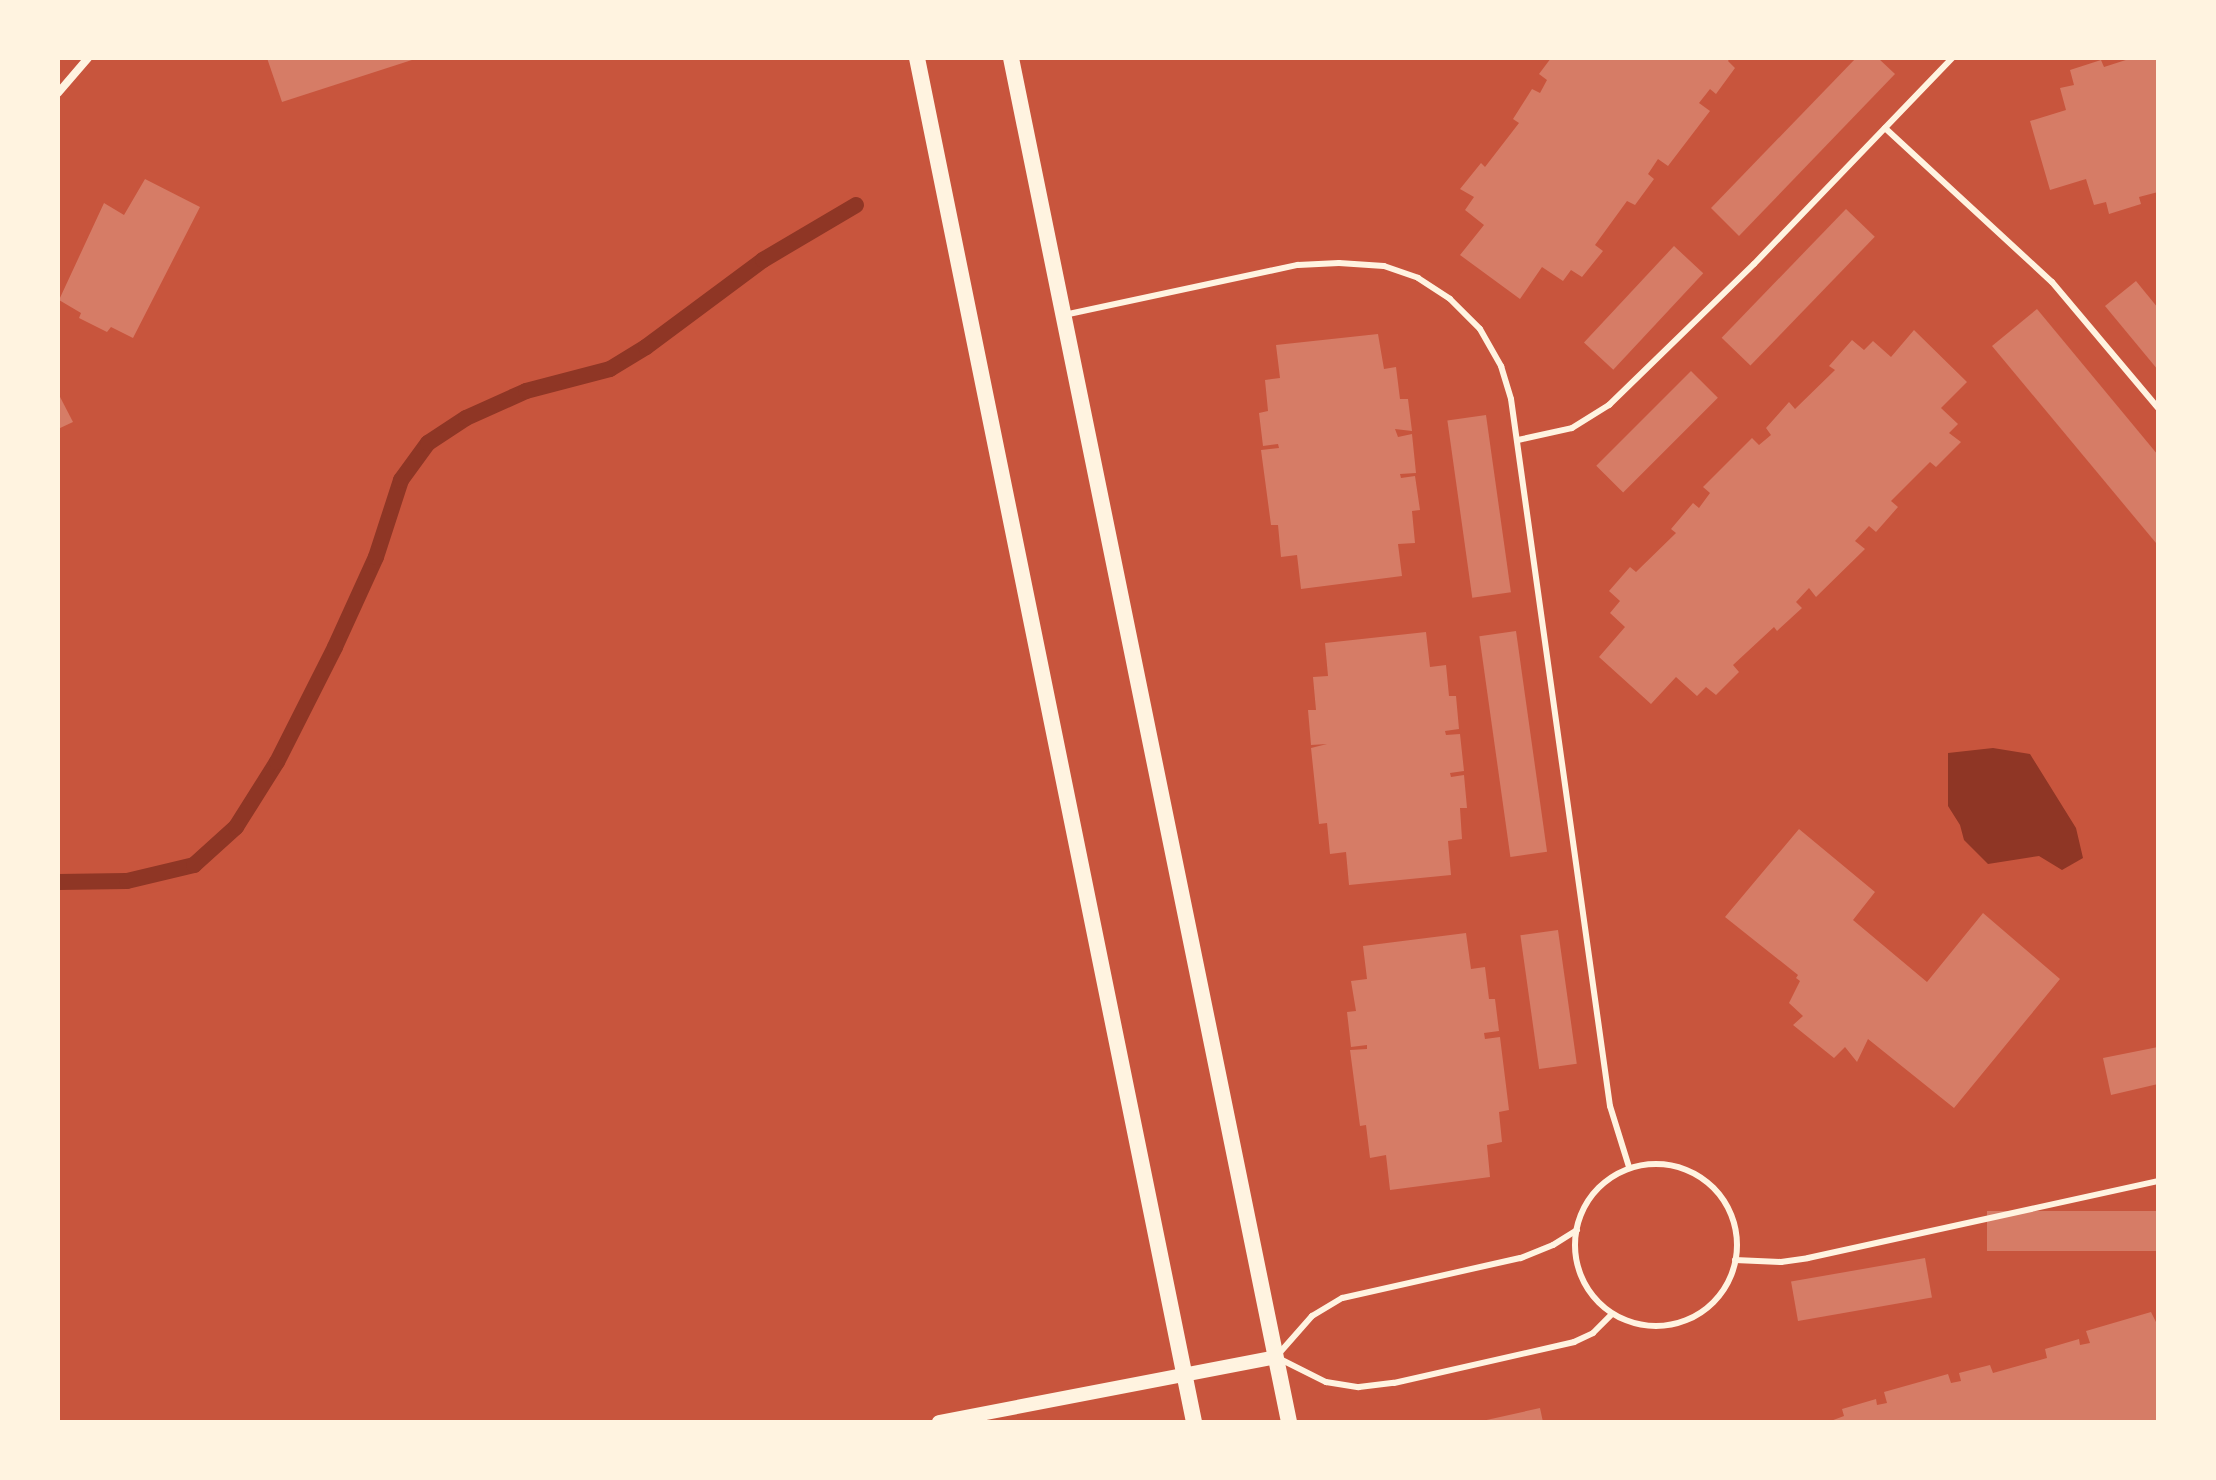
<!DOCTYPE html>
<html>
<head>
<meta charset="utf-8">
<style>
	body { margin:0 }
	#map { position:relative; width:2216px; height:1480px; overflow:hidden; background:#c8553d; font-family:"DM Sans",sans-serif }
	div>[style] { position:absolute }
	.water>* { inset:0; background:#8f3625 }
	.stream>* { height:16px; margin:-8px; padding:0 8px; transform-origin:8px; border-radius:8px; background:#8f3625 }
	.building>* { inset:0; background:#d67c66; transform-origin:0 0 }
	.service>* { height:6px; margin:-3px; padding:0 3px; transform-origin:3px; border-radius:3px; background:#fff3e0 }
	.service>.ring { margin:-3px; padding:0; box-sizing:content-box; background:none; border:6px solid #fff3e0; border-radius:50% }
	.minor>* { height:8px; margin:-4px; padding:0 4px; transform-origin:4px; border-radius:4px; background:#fff3e0 }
	.tertiary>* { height:14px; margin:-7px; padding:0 7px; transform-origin:7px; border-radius:7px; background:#fff3e0 }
	.secondary>* { height:16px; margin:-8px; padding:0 8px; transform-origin:8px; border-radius:8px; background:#fff3e0 }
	span { translate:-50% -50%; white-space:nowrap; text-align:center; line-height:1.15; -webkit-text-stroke:6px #fff3e0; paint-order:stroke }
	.frame { position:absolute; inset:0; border:60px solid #fff3e0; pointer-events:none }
</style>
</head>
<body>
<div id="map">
	<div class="water">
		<div style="clip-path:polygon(1993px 748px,2030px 754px,2076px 828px,2083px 858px,2062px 870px,2039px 856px,1988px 864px,1964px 840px,1960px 825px,1948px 806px,1948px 753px)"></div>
	</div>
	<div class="stream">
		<div style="left:58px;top:882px;width:69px;rotate:-0.8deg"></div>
		<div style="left:127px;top:881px;width:69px;rotate:-13.4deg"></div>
		<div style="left:194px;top:865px;width:57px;rotate:-42.1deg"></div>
		<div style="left:236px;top:827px;width:77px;rotate:-57.8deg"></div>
		<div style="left:277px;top:762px;width:129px;rotate:-63.2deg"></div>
		<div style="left:335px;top:647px;width:99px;rotate:-65.5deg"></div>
		<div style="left:376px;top:557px;width:81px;rotate:-72deg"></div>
		<div style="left:401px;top:480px;width:46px;rotate:-53.9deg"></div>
		<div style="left:428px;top:443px;width:45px;rotate:-33.3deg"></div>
		<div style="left:466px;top:418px;width:66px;rotate:-24.2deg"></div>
		<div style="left:526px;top:391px;width:87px;rotate:-14.7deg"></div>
		<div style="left:610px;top:369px;width:42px;rotate:-31.4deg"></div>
		<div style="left:646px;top:347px;width:146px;rotate:-36.6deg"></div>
		<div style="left:763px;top:260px;width:108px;rotate:-30.6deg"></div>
	</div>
	<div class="building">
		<div style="clip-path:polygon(267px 58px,415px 58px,415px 59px,282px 102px)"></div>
		<div style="clip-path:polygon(1551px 58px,1730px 58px,1728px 61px,1735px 68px,1716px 94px,1710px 89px,1699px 103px,1710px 111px,1668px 166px,1658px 159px,1648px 174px,1654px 179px,1635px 205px,1627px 201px,1595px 245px,1603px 251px,1582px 277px,1571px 270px,1563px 281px,1542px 267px,1520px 299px,1460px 255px,1484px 225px,1465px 210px,1474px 197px,1460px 189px,1481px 163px,1485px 167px,1519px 123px,1513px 119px,1532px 89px,1540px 93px,1547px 80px,1539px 74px)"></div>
		<div style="clip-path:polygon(1856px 58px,1878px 58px,1895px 74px,1739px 236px,1711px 208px)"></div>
		<div style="clip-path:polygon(2132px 58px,2158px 58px,2158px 192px,2139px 197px,2141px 204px,2109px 214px,2106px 202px,2094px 205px,2086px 179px,2050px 190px,2030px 121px,2066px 110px,2060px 88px,2074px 85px,2070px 70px,2101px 60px,2104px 67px)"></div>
		<div style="clip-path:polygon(145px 179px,200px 207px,133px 338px,111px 327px,107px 332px,79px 318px,81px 313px,59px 300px,104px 203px,124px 215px)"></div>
		<div style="left:1846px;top:209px;width:40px;height:179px;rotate:44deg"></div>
		<div style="left:1674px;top:246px;width:40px;height:132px;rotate:43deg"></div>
		<div style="clip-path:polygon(2136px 281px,2158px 308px,2158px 370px,2105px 306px)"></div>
		<div style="clip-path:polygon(2037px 309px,2158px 455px,2156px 543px,1992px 346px)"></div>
		<div style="clip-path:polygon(1914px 330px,1967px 382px,1941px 408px,1958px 424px,1949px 433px,1961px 442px,1936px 467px,1930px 462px,1891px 501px,1898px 507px,1876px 532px,1869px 526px,1855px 541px,1865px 549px,1816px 597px,1809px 588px,1796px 602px,1802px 608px,1777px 631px,1774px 627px,1733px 665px,1739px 672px,1716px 695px,1706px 687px,1697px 696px,1676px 677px,1651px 704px,1599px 657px,1625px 627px,1610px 613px,1620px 601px,1609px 591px,1630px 567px,1636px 572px,1676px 533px,1671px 529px,1693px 503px,1699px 508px,1710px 493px,1703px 487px,1752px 438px,1759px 445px,1771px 435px,1766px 428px,1789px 402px,1795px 409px,1835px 370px,1829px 366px,1852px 340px,1864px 350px,1873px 341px,1891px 357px)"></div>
		<div style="clip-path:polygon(1378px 334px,1384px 369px,1396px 367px,1400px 399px,1408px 399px,1412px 431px,1395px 429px,1398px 437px,1412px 434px,1416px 473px,1400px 474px,1401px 478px,1415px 476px,1420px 510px,1412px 511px,1415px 543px,1398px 544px,1402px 576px,1301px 589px,1297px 555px,1281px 557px,1278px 525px,1271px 525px,1261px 450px,1279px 448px,1278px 444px,1263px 446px,1259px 413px,1268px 411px,1265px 380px,1280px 378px,1276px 345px)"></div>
		<div style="left:1691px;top:371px;width:38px;height:134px;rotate:45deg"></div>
		<div style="clip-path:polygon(58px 393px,73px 422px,58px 429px)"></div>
		<div style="left:1486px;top:415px;width:179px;height:39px;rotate:82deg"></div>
		<div style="left:1516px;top:631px;width:223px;height:37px;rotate:82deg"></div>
		<div style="clip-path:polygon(1426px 632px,1430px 667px,1446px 665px,1449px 696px,1456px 696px,1459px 729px,1445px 731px,1446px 735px,1460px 734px,1464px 771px,1450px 773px,1451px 777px,1464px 775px,1467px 808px,1460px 808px,1462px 839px,1448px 841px,1451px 875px,1349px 885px,1346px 852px,1330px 854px,1327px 823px,1319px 824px,1311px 748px,1327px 744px,1311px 745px,1308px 710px,1316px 710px,1313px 677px,1328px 676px,1325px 643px)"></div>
		<div style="clip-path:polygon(1799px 829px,1875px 892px,1853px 920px,1927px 982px,1983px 913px,2060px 979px,1954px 1108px,1868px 1039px,1857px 1062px,1845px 1047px,1834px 1058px,1793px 1025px,1803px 1016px,1789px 1003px,1800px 981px,1796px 978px,1798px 975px,1725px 917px)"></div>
		<div style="left:1558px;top:930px;width:135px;height:38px;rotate:82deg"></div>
		<div style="clip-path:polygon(1466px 933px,1471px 969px,1485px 967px,1489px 999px,1495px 999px,1499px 1031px,1484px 1033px,1485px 1039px,1500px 1037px,1509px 1110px,1499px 1112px,1502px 1142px,1487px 1145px,1490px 1177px,1390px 1190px,1386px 1155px,1370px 1158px,1366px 1125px,1360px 1126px,1350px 1050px,1367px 1049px,1367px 1045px,1351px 1047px,1347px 1012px,1356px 1011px,1351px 981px,1367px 979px,1363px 946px)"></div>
		<div style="clip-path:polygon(2158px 1047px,2158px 1084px,2111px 1095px,2103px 1058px)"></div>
		<div style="left:2158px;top:1211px;width:40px;height:171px;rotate:90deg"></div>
		<div style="left:1925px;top:1258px;width:40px;height:136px;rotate:80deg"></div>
		<div style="clip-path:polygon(2151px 1312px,2158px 1326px,2158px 1422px,1828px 1422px,1844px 1416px,1842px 1409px,1876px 1399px,1877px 1405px,1887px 1403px,1884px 1392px,1948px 1374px,1951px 1383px,1961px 1381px,1959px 1373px,1990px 1365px,1993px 1373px,2047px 1358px,2045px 1349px,2079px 1339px,2080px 1345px,2090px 1343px,2086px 1331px)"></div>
		<div style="clip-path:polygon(1540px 1408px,1543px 1422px,1482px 1422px,1482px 1421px)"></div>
	</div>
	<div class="service">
		<div style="left:1885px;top:128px;width:227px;rotate:42.7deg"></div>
		<div style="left:2052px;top:282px;width:165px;rotate:49.9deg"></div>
		<div style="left:1064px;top:315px;width:239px;rotate:-12.1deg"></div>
		<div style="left:1298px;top:265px;width:41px;rotate:-2.8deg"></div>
		<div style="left:1339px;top:263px;width:45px;rotate:3.8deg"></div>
		<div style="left:1384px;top:266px;width:36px;rotate:19deg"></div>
		<div style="left:1418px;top:278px;width:38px;rotate:33deg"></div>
		<div style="left:1450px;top:299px;width:42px;rotate:45deg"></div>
		<div style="left:1480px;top:329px;width:43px;rotate:60.4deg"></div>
		<div style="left:1501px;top:366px;width:34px;rotate:73deg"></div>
		<div style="left:1511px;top:399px;width:714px;rotate:82.03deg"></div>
		<div style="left:1610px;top:1106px;width:64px;rotate:72.7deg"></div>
		<div style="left:1518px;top:440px;width:55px;rotate:-12.5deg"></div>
		<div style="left:1572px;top:428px;width:44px;rotate:-31.9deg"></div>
		<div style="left:1609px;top:405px;width:202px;rotate:-44.2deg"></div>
		<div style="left:1754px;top:264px;width:286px;rotate:-46.1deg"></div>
		<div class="ring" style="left:1575px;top:1164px;width:156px;height:156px"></div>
		<div style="left:1577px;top:1230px;width:28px;rotate:148deg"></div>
		<div style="left:1553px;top:1245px;width:35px;rotate:158deg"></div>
		<div style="left:1520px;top:1258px;width:182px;rotate:167.3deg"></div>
		<div style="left:1342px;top:1298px;width:35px;rotate:149deg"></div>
		<div style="left:1312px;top:1316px;width:55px;rotate:131.3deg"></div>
		<div style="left:1276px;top:1357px;width:56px;rotate:26.6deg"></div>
		<div style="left:1326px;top:1382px;width:33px;rotate:9deg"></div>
		<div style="left:1359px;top:1387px;width:35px;rotate:-7deg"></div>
		<div style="left:1394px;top:1383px;width:185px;rotate:-12.8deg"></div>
		<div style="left:1574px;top:1342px;width:21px;rotate:-25deg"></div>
		<div style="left:1593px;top:1333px;width:27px;rotate:-45deg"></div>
		<div style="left:1735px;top:1260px;width:46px;rotate:2.5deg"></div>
		<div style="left:1781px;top:1262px;width:27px;rotate:-8deg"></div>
		<div style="left:1808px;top:1258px;width:358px;rotate:-12.4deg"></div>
	</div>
	<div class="minor">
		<div style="left:58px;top:93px;width:46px;rotate:-49.4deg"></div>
	</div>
	<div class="tertiary">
		<div style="left:939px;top:1422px;width:343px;rotate:-10.9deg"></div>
	</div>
	<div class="secondary">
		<div style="left:917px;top:58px;width:1392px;rotate:78.52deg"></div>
		<div style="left:1011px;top:58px;width:1392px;rotate:78.48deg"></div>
	</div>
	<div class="frame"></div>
</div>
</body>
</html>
